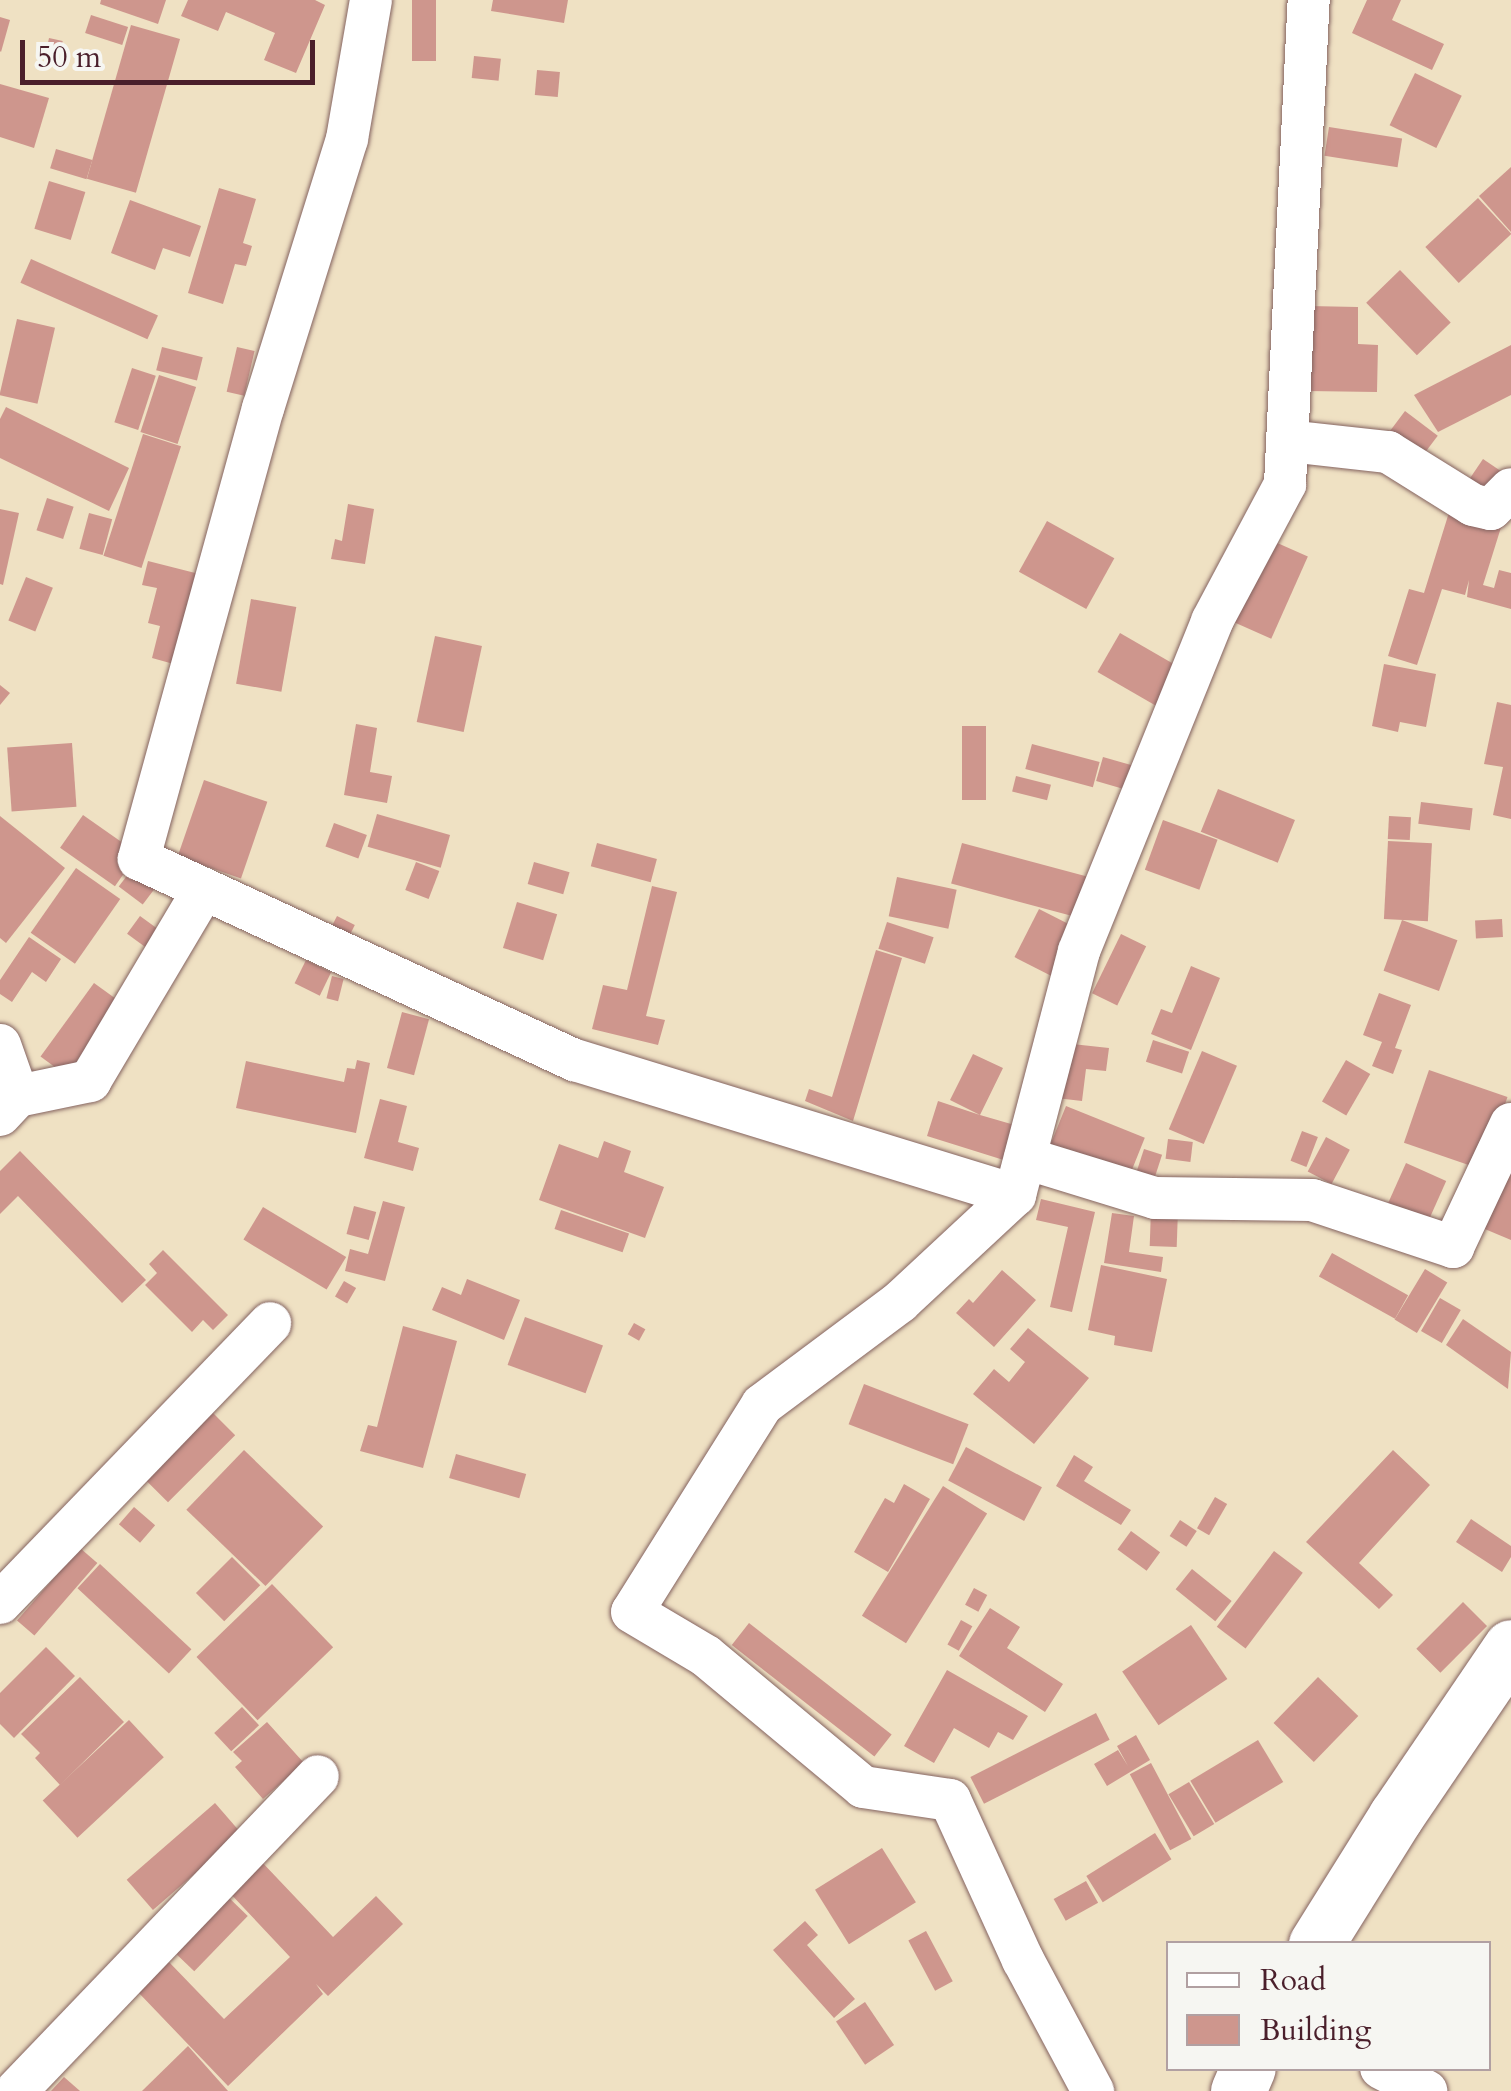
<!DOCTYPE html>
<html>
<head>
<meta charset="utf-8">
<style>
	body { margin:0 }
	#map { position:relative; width:1511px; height:2091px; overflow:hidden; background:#efe1c3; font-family:Cardo,serif }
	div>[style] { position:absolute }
	.building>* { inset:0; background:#ce968d; transform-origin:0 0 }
	.roads { filter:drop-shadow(0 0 2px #846360) drop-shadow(0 0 2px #846360) }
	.minor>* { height:42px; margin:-21px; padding:0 21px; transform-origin:21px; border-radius:21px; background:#fff }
	.tertiary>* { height:55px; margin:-27.5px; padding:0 27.5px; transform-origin:27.5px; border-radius:27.5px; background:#fff }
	span { translate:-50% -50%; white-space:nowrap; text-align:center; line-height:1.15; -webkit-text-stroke:8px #f6f6f2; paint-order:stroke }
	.legend { position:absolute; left:1166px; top:1941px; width:325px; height:130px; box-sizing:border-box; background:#f6f6f2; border:2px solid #b1a0a2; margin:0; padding:12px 18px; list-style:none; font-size:30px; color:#4a1f2b }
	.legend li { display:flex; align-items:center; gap:20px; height:50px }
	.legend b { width:50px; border:2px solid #b1a0a2 }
	.scale { position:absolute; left:20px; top:40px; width:295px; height:45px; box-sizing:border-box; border:5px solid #4a1f2b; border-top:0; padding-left:12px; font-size:30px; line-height:35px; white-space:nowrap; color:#4a1f2b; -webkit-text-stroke:8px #f6f6f2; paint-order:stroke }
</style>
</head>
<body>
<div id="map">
	<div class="building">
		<div style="clip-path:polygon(101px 0,166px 0,158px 24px,100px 4px)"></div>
		<div style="clip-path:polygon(188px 0,315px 0,325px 5px,296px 73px,264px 60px,275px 33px,226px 12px,218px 31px,181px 16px)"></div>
		<div style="left:412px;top:0;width:24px;height:61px"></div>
		<div style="clip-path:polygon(493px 0,568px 0,564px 23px,491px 11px)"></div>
		<div style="clip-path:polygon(1367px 0,1401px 0,1392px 20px,1444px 44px,1432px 70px,1352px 33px)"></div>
		<div style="left:91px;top:15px;width:39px;height:19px;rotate:18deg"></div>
		<div style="clip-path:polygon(0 17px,10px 20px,1px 52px,0 51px)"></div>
		<div style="left:131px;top:25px;width:51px;height:160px;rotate:16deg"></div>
		<div style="left:49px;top:38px;width:14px;height:9px;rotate:12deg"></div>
		<div style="left:474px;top:56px;width:27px;height:22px;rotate:6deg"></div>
		<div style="left:537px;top:70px;width:23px;height:25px;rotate:5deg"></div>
		<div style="left:1415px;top:73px;width:52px;height:58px;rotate:26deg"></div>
		<div style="clip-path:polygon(0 84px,49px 98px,34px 148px,0 137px)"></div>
		<div style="left:1329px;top:127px;width:74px;height:29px;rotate:9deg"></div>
		<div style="left:56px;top:149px;width:38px;height:20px;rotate:17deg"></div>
		<div style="clip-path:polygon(1511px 167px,1511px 232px,1479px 196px)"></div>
		<div style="left:49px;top:181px;width:38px;height:50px;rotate:17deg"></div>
		<div style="clip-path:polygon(219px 188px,256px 199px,243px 243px,252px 246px,246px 266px,235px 264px,223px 304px,188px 293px)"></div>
		<div style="left:1478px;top:198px;width:49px;height:72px;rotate:47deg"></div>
		<div style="clip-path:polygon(130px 200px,201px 226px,190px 257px,163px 248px,155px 270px,111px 253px)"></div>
		<div style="left:31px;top:259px;width:139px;height:26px;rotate:24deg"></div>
		<div style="left:1400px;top:270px;width:73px;height:47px;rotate:46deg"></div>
		<div style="clip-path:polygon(1309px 306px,1358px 307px,1358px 344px,1378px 345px,1377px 392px,1308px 391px)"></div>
		<div style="left:17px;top:319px;width:39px;height:78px;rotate:13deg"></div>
		<div style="clip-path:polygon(1511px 345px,1511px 395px,1438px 432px,1414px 395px)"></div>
		<div style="left:162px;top:347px;width:42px;height:24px;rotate:14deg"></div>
		<div style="left:237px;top:347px;width:18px;height:46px;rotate:13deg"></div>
		<div style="left:132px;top:368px;width:25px;height:57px;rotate:18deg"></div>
		<div style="left:159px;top:375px;width:39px;height:60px;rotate:18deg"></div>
		<div style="clip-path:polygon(6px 407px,129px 468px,109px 511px,0 458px,0 419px)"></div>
		<div style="left:1405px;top:411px;width:41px;height:39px;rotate:37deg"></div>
		<div style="left:143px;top:434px;width:40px;height:128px;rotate:18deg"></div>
		<div style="left:1483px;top:459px;width:29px;height:36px;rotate:34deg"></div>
		<div style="left:47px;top:498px;width:28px;height:34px;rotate:18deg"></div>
		<div style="clip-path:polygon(348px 504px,374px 509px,365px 564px,331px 559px,335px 539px,342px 541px)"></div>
		<div style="clip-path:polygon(1451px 506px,1503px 521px,1483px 585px,1494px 588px,1499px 570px,1511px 573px,1511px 609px,1467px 597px,1469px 580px,1465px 595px,1442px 589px,1417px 665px,1388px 656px,1409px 589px,1424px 593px)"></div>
		<div style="clip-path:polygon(0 509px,19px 513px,3px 585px,0 584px)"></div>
		<div style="left:89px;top:513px;width:24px;height:37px;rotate:15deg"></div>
		<div style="left:1047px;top:521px;width:77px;height:58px;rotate:29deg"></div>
		<div style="left:1264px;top:537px;width:48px;height:90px;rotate:24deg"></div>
		<div style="clip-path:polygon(148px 561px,211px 577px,188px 668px,152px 658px,160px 626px,148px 623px,157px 588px,142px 585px)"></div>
		<div style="left:26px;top:577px;width:29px;height:47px;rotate:22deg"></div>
		<div style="left:251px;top:599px;width:46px;height:86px;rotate:10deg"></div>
		<div style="left:1120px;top:633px;width:68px;height:45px;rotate:30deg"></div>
		<div style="left:435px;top:636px;width:48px;height:88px;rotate:12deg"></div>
		<div style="clip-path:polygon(1384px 664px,1436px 674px,1426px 727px,1400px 722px,1398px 732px,1372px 726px)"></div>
		<div style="clip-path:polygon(0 685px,10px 693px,0 705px)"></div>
		<div style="clip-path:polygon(1497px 702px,1511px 705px,1511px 819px,1493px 815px,1503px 767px,1484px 764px)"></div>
		<div style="clip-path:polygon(356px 724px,377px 728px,370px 772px,392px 776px,387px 803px,344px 795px)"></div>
		<div style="left:962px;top:726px;width:24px;height:74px"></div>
		<div style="left:72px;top:743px;width:64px;height:65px;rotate:86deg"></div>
		<div style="left:1032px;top:744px;width:70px;height:26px;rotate:15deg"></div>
		<div style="left:1103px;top:757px;width:43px;height:25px;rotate:16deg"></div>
		<div style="left:1016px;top:776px;width:36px;height:16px;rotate:14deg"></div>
		<div style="left:204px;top:780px;width:67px;height:81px;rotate:19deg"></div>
		<div style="left:1218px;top:789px;width:83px;height:46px;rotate:22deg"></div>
		<div style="left:1421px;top:802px;width:52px;height:22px;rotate:7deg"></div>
		<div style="left:377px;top:814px;width:76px;height:34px;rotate:16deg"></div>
		<div style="left:83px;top:815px;width:67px;height:40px;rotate:35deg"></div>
		<div style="clip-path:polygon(0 816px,65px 868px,6px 943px,0 938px)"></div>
		<div style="left:1389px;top:816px;width:22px;height:23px;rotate:3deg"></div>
		<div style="left:1163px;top:820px;width:58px;height:53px;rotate:20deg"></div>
		<div style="left:334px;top:823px;width:35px;height:25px;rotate:20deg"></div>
		<div style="left:1388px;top:841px;width:44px;height:78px;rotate:3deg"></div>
		<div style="left:597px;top:843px;width:62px;height:24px;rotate:15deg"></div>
		<div style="left:962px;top:843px;width:140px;height:42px;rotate:15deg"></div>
		<div style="left:416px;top:862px;width:25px;height:30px;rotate:21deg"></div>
		<div style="left:534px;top:862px;width:37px;height:23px;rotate:16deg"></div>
		<div style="left:76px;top:868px;width:54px;height:79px;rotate:35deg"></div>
		<div style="left:132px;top:869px;width:30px;height:22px;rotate:37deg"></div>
		<div style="left:897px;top:877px;width:61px;height:40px;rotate:12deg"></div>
		<div style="clip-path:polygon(652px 886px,677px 892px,646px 1016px,665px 1020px,658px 1045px,592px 1029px,603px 985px,627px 990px)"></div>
		<div style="left:517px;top:902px;width:42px;height:48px;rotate:17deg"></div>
		<div style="left:1039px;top:909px;width:47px;height:54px;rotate:27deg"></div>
		<div style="left:140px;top:916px;width:31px;height:22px;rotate:36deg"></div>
		<div style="left:337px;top:916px;width:20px;height:22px;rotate:27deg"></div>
		<div style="left:1502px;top:919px;width:18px;height:27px;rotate:87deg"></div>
		<div style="left:1402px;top:920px;width:59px;height:54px;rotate:20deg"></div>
		<div style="left:887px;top:922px;width:49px;height:28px;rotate:18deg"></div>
		<div style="left:1121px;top:934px;width:28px;height:66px;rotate:26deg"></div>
		<div style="clip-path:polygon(29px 937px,61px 959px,46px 982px,32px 972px,12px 1002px,0 994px,0 980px)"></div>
		<div style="clip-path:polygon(876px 950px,902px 958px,853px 1121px,805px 1101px,809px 1089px,832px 1097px)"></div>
		<div style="left:306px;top:960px;width:28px;height:26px;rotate:26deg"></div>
		<div style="clip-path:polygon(1191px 966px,1220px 978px,1191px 1050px,1151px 1034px,1161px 1009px,1172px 1013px)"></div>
		<div style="left:332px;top:976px;width:12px;height:23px;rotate:14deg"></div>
		<div style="left:94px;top:983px;width:32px;height:91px;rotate:36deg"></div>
		<div style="clip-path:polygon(1379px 993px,1411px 1005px,1395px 1048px,1402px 1050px,1393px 1074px,1372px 1066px,1382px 1042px,1363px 1035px)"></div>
		<div style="left:402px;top:1012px;width:28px;height:58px;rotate:15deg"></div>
		<div style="left:1153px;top:1040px;width:38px;height:23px;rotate:18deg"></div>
		<div style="clip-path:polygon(1063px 1043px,1109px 1048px,1106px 1071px,1086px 1069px,1082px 1101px,1056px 1098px)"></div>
		<div style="left:1202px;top:1051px;width:38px;height:85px;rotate:23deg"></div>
		<div style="clip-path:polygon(973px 1054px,1003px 1068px,980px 1115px,1021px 1127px,1010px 1162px,927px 1136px,938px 1101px,980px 1115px,950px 1100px)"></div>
		<div style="clip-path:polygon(357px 1060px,370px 1063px,356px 1133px,236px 1108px,246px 1061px,344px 1082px,347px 1068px,355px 1069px)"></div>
		<div style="left:1346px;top:1060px;width:28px;height:48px;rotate:30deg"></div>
		<div style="left:1429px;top:1070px;width:83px;height:77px;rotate:19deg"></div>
		<div style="clip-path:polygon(380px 1099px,407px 1106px,398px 1142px,419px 1148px,413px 1171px,364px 1158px)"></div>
		<div style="left:1066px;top:1106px;width:85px;height:44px;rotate:22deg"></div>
		<div style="left:1302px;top:1131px;width:17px;height:32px;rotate:21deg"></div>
		<div style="left:1326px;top:1137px;width:27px;height:39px;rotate:28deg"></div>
		<div style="left:1168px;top:1139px;width:25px;height:20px;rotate:7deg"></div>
		<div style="clip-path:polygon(604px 1141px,631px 1151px,624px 1172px,664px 1187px,645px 1238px,539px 1200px,559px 1144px,598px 1158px)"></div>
		<div style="left:1144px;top:1149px;width:19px;height:29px;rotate:18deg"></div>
		<div style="clip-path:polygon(20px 1151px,146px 1280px,122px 1303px,18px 1196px,0 1214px,0 1171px)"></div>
		<div style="clip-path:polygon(1511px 1151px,1511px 1240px,1480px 1227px)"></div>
		<div style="left:1406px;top:1163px;width:44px;height:48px;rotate:24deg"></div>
		<div style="clip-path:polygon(1041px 1199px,1095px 1212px,1072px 1312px,1050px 1307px,1068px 1227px,1036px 1220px)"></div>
		<div style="clip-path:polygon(383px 1201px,405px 1207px,385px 1281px,345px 1271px,350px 1249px,368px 1254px)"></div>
		<div style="left:354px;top:1206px;width:23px;height:29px;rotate:15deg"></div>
		<div style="left:263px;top:1207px;width:97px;height:38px;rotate:31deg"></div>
		<div style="left:1151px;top:1209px;width:27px;height:37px;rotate:2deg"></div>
		<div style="left:561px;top:1210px;width:72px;height:20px;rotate:19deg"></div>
		<div style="clip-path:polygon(1112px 1213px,1134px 1216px,1129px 1252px,1163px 1257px,1161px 1272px,1104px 1263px)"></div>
		<div style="clip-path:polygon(163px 1250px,228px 1315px,213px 1330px,203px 1320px,192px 1332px,145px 1285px,157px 1273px,149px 1264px)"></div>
		<div style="left:1332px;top:1253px;width:87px;height:27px;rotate:29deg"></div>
		<div style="clip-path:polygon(1101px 1265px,1167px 1279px,1152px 1352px,1114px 1345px,1115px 1336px,1088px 1330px)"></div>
		<div style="left:1425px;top:1269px;width:26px;height:59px;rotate:31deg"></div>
		<div style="clip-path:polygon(1002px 1270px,1036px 1300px,994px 1347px,956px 1313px,969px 1299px,973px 1303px)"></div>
		<div style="clip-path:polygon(467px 1279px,520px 1300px,504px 1340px,432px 1310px,442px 1287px,461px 1295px)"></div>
		<div style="left:344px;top:1281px;width:14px;height:18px;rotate:30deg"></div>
		<div style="left:1440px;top:1298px;width:24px;height:38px;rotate:30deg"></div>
		<div style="left:525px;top:1317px;width:83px;height:51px;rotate:20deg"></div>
		<div style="clip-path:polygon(1463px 1319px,1511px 1352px,1508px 1389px,1446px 1345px)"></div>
		<div style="left:634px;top:1323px;width:13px;height:13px;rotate:29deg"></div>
		<div style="clip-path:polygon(403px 1326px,457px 1341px,423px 1468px,360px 1451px,368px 1425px,377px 1427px)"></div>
		<div style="clip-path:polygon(1028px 1328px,1089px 1378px,1034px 1444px,973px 1394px,994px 1369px,1009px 1382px,1025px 1362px,1010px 1349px)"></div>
		<div style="left:864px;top:1384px;width:112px;height:43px;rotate:21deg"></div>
		<div style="left:209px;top:1409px;width:37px;height:95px;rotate:45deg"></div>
		<div style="left:966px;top:1447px;width:86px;height:38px;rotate:28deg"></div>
		<div style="left:244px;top:1450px;width:110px;height:83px;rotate:44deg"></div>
		<div style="clip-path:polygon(1393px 1450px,1430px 1485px,1359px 1563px,1393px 1595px,1379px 1609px,1306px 1542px)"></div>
		<div style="left:456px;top:1454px;width:73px;height:25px;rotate:16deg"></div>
		<div style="clip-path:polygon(1074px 1455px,1093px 1467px,1084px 1481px,1131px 1510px,1121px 1525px,1056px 1486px)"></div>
		<div style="clip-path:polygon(904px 1484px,930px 1499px,888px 1572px,854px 1552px,885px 1498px,894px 1503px)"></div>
		<div style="left:943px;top:1486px;width:52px;height:153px;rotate:32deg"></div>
		<div style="left:1215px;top:1497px;width:14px;height:36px;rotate:30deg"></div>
		<div style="left:134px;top:1507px;width:28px;height:23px;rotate:41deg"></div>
		<div style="clip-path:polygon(1471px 1519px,1511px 1546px,1511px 1557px,1502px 1572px,1456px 1542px)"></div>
		<div style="left:1180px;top:1520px;width:20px;height:19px;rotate:33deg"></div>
		<div style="left:1131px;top:1531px;width:36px;height:23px;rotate:36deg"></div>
		<div style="left:80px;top:1548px;width:23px;height:96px;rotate:41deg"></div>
		<div style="left:1274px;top:1551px;width:36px;height:95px;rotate:37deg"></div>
		<div style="left:232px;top:1557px;width:40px;height:51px;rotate:45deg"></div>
		<div style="left:100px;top:1564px;width:125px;height:33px;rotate:43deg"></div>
		<div style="left:1192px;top:1569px;width:51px;height:26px;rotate:39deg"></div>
		<div style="left:272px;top:1584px;width:88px;height:105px;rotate:46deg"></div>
		<div style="left:974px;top:1588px;width:15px;height:19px;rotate:28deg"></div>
		<div style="left:1463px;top:1602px;width:34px;height:66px;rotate:45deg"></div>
		<div style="clip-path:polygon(990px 1608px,1020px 1627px,1007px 1648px,1063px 1684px,1045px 1712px,959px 1656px)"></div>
		<div style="left:961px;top:1620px;width:13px;height:28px;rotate:29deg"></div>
		<div style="left:749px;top:1623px;width:181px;height:28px;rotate:38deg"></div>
		<div style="left:1191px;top:1625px;width:65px;height:83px;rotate:56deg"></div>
		<div style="clip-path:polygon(46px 1647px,75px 1676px,14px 1738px,0 1724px,0 1693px)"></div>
		<div style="clip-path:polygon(947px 1670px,1028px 1716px,1013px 1740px,998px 1732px,989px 1748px,954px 1728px,934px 1763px,904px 1746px)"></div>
		<div style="clip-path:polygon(80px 1677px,124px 1722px,60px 1785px,35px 1758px,40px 1753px,21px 1734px)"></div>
		<div style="left:1318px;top:1677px;width:56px;height:64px;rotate:44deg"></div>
		<div style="left:242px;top:1707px;width:25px;height:38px;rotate:47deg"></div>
		<div style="left:1096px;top:1713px;width:30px;height:141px;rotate:63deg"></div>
		<div style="left:129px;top:1720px;width:51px;height:118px;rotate:47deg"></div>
		<div style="clip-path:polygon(267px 1722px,304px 1763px,263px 1799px,235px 1767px,242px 1761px,233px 1752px)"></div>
		<div style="clip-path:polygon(1136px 1735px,1150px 1760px,1107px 1786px,1094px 1764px,1118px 1750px,1128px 1766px,1117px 1746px)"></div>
		<div style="left:1258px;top:1740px;width:49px;height:79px;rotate:59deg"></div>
		<div style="left:1151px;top:1763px;width:86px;height:24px;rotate:62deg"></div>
		<div style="left:1189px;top:1782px;width:49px;height:24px;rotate:59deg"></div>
		<div style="left:215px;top:1803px;width:40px;height:117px;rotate:49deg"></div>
		<div style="left:1155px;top:1833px;width:31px;height:81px;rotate:58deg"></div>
		<div style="left:882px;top:1848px;width:64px;height:79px;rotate:58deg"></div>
		<div style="clip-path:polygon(259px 1859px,333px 1937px,376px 1896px,403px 1924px,328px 1996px,316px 1984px,323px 1994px,228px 2086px,137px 1991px,168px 1961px,224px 2019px,290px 1957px,227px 1890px)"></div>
		<div style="left:1086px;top:1881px;width:25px;height:37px;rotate:61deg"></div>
		<div style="left:224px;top:1893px;width:33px;height:77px;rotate:44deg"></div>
		<div style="clip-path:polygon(805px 1921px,818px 1935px,807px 1945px,855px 1999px,834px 2018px,773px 1950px)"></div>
		<div style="left:926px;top:1931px;width:57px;height:20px;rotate:62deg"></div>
		<div style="left:865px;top:2002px;width:52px;height:35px;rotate:56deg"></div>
		<div style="clip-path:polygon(188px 2046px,228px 2091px,142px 2091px)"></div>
		<div style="clip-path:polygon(64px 2077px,80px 2091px,51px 2091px)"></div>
	</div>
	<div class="roads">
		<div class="minor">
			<div style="left:371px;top:0;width:141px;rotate:99.8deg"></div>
			<div style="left:347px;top:139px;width:282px;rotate:107.3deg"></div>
			<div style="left:263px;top:408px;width:468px;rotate:105.4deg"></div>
			<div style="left:139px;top:859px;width:480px;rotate:24.8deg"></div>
			<div style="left:575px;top:1060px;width:460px;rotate:17.1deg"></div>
			<div style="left:1015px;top:1195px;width:157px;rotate:137.1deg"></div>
			<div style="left:900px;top:1302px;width:172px;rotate:143.3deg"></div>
			<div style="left:762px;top:1405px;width:244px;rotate:122.1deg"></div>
			<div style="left:632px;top:1612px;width:86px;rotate:30.7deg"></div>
			<div style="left:706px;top:1656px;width:204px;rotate:39.8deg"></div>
			<div style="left:863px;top:1787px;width:88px;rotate:8.5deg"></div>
			<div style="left:950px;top:1800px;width:176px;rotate:65.5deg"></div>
			<div style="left:1023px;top:1960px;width:149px;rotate:61.9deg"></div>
			<div style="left:1288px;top:441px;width:101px;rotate:6.3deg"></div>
			<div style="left:1388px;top:452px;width:100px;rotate:31.9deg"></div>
			<div style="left:1473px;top:505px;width:18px;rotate:13deg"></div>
			<div style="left:1491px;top:509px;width:28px;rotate:-45deg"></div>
			<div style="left:0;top:1045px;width:54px;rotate:70.6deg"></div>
			<div style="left:0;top:1115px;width:26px;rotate:-47deg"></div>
			<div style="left:18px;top:1096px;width:74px;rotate:-11.8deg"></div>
			<div style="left:90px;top:1081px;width:223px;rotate:-59.3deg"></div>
			<div style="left:1025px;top:1158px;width:136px;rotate:17.1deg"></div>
			<div style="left:1155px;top:1198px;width:157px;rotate:0.7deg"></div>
			<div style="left:1312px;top:1200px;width:149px;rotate:18.4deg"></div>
			<div style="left:1453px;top:1247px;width:136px;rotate:-64.8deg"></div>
			<div style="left:1015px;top:1195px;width:252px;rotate:-75.3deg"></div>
			<div style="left:1079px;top:951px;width:356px;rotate:-68deg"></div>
			<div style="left:1212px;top:621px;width:155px;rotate:-61.9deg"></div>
			<div style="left:1285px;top:484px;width:485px;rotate:-87.2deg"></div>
			<div style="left:0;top:1603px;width:389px;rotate:-46deg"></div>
			<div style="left:1381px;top:2068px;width:51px;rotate:27.1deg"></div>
			<div style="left:16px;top:2091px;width:436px;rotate:-46.2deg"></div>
		</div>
		<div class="tertiary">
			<div style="left:1316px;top:1944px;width:151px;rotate:-58deg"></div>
			<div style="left:1396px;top:1816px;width:204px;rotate:-55.8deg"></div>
			<div style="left:1238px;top:2091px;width:25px;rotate:-67deg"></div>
		</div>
	</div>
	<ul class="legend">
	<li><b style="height:12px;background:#fff"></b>Road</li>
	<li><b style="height:28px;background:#ce968d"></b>Building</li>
	</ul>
	<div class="scale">50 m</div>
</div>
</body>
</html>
